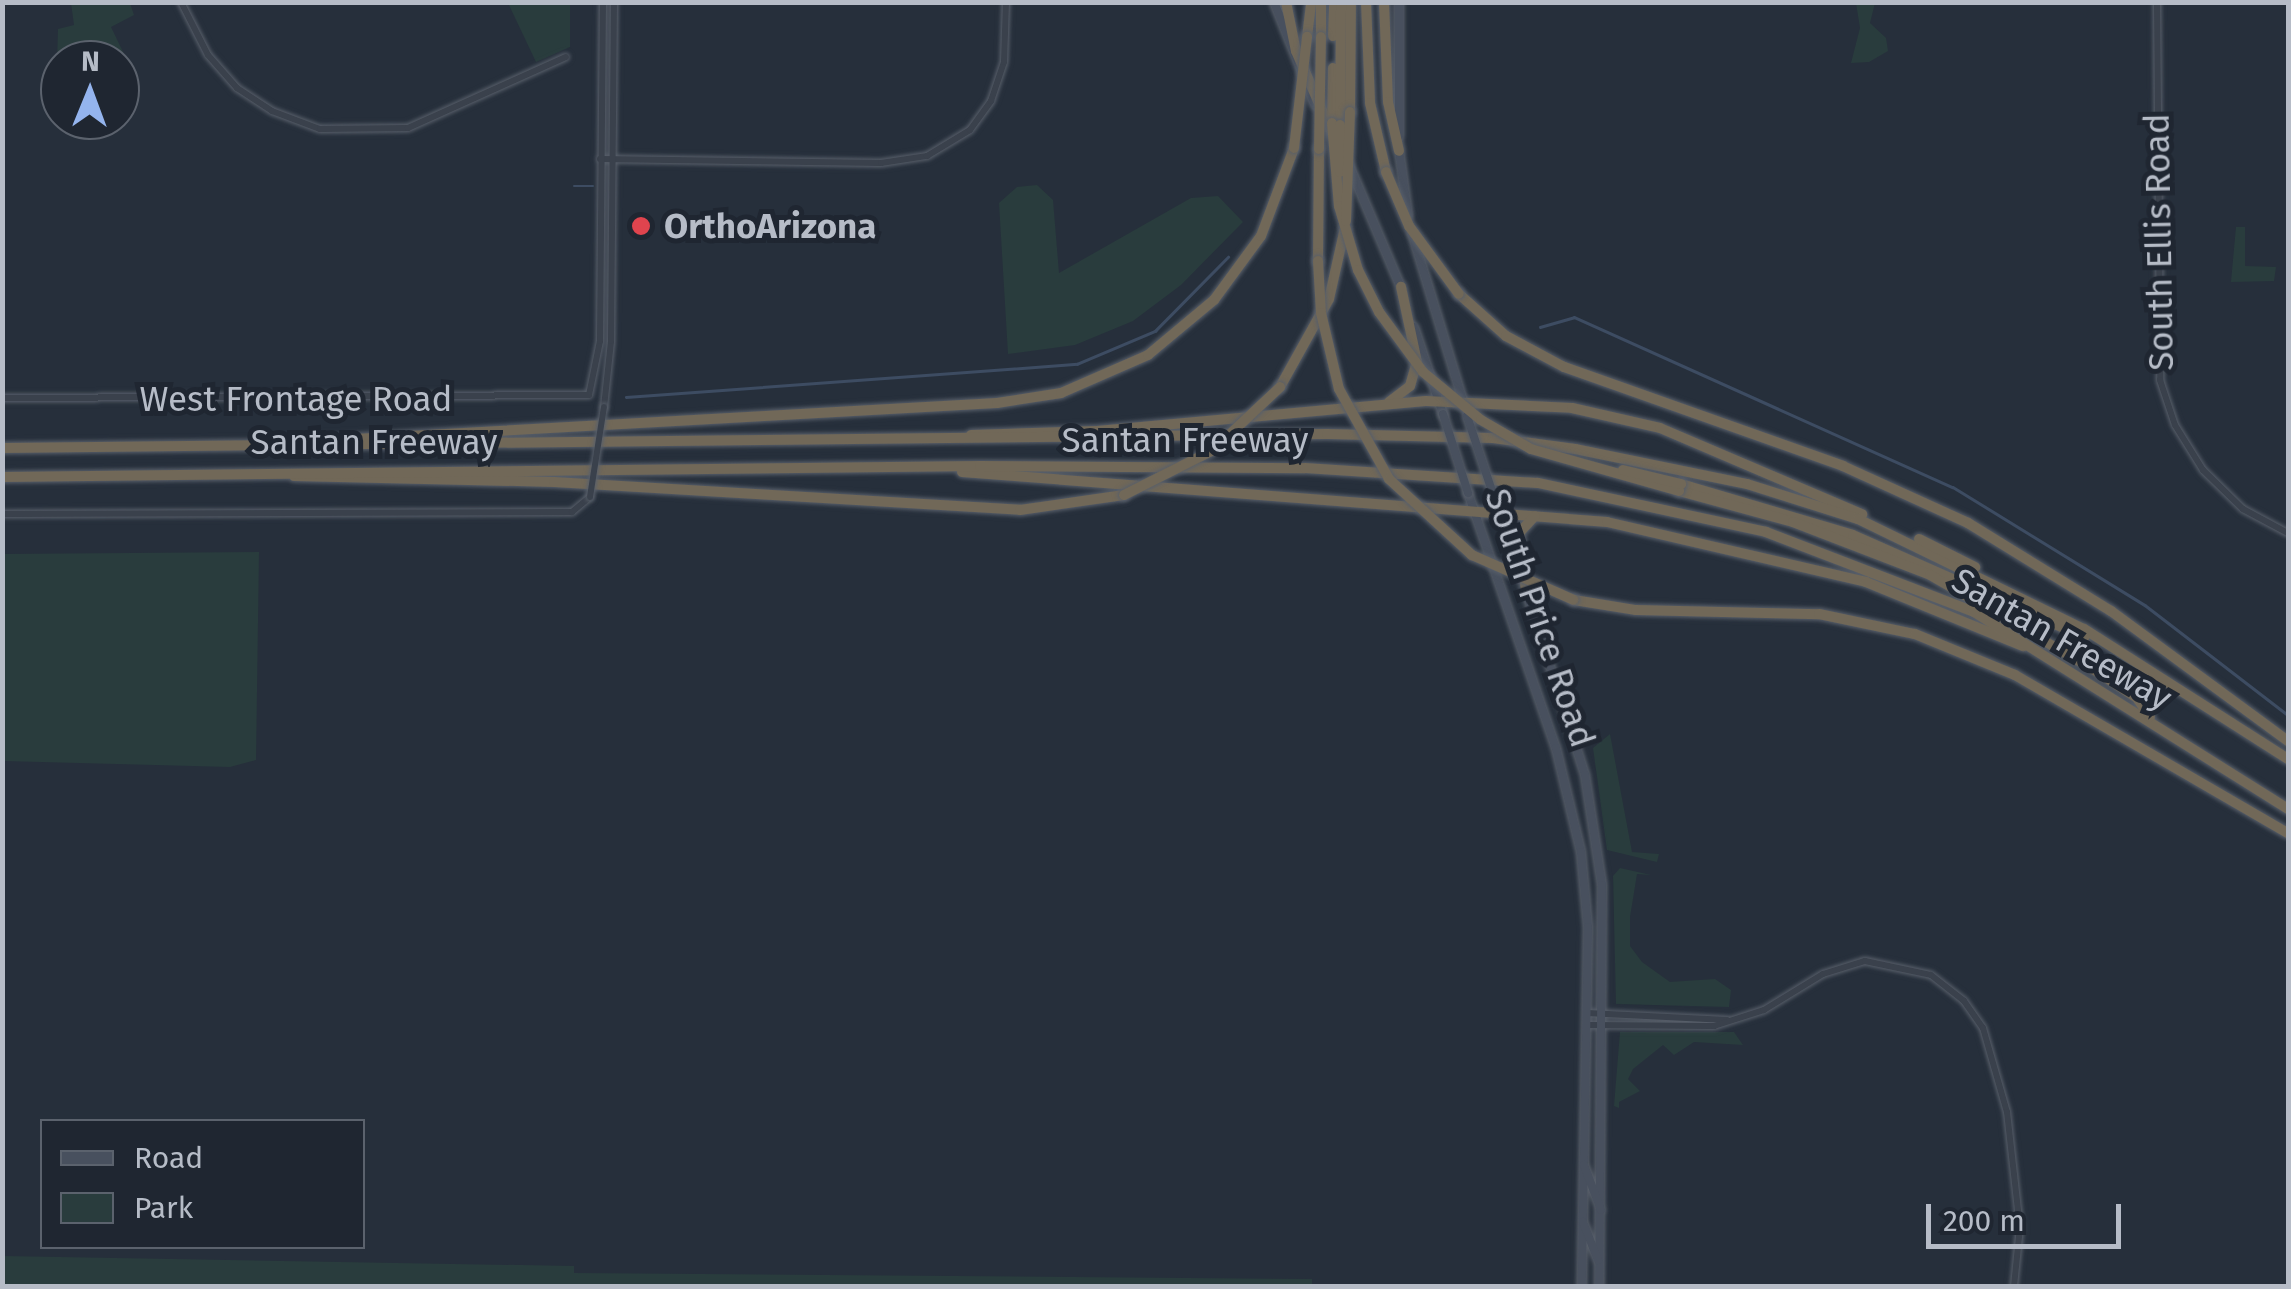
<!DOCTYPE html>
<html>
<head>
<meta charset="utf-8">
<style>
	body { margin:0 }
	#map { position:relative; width:2291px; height:1289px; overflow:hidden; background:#262f3b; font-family:"Fira Sans",sans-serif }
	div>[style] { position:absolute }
	.green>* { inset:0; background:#293c3d }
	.stream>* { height:2.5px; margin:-1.25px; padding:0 1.25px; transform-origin:1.25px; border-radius:1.25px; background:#3d4c62 }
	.roads { filter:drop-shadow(0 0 2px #585f6a) drop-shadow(0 0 2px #585f6a) }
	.tertiary>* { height:6px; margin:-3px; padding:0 3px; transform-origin:3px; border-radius:3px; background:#3a414c }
	.secondary>* { height:8px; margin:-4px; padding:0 4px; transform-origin:4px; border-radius:4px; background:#48505e }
	.motorway>* { height:10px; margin:-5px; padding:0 5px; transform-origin:5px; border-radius:5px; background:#716858 }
	.bridges { filter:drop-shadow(0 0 2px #585f6a) drop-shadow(0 0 2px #585f6a) }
	.tertiary-bridge>* { height:6px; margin:-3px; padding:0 3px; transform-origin:3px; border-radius:3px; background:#3a414c }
	.secondary-bridge>* { height:8px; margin:-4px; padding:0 4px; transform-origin:4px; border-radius:4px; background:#48505e }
	.motorway-bridge>* { height:10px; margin:-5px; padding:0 5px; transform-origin:5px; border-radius:5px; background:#716858 }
	.dots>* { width:28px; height:28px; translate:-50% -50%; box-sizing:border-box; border:5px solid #1f2631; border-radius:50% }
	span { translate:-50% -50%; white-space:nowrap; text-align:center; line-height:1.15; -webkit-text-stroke:10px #1f2631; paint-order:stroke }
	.poi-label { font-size:35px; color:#b6bcc7; font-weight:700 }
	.left { translate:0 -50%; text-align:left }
	.street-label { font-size:35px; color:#b6bcc7 }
	.frame { position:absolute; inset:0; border:5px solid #b6bcc7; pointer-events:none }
	.legend { position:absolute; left:40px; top:1119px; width:325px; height:130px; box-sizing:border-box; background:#1f2631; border:2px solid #5b626d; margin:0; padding:12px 18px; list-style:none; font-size:30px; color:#b6bcc7 }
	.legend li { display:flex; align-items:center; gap:20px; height:50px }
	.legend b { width:50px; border:2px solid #5b626d }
	.north { position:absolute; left:40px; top:40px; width:100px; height:100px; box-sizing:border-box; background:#1f2631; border:2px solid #5b626d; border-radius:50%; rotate:1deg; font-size:28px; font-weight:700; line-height:40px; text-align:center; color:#b6bcc7 }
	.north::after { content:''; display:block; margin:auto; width:35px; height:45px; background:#94b4ee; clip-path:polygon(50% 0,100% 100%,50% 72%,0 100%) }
	.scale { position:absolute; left:1926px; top:1204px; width:195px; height:45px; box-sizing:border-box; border:5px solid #b6bcc7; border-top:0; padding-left:12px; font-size:30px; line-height:35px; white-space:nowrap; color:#b6bcc7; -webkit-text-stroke:8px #1f2631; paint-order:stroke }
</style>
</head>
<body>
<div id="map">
	<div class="green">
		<div style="clip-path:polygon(71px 3px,130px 3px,134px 15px,111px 27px,126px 58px,57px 63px,58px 29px,74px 25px)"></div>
		<div style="clip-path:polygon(508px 3px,570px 3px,570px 47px,536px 62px)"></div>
		<div style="clip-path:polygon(1856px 3px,1875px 3px,1870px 23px,1886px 38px,1888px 51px,1869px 62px,1851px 63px,1860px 28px)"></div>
		<div style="clip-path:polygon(1037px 185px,1053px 200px,1059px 273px,1191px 198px,1218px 196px,1243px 222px,1181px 285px,1133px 321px,1075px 345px,1008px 354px,999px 203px,1017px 187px)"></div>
		<div style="clip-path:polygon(2236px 227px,2245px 227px,2245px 266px,2276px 267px,2274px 281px,2231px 282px)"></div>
		<div style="clip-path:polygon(259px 552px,256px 760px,230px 767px,3px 761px,3px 554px)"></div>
		<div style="clip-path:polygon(1610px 734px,1632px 852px,1659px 854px,1657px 862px,1607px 850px,1593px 748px)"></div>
		<div style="clip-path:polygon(1620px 868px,1651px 875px,1637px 874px,1630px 917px,1630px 946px,1642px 962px,1670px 982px,1715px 979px,1731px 990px,1729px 1007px,1616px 1004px,1613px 876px)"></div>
		<div style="clip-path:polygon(1620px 1032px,1734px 1032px,1743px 1045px,1694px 1042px,1674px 1055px,1663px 1045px,1633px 1069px,1628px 1079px,1640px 1091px,1619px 1102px,1619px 1108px,1614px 1106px)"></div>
		<div style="clip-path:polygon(3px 1256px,574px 1266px,574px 1273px,1312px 1279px,1312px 1286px,3px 1286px)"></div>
	</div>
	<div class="stream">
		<div style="left:574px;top:186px;width:19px"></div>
		<div style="left:1540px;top:327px;width:35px;rotate:-16deg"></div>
		<div style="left:1574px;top:317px;width:415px;rotate:24.2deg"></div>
		<div style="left:1953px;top:487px;width:225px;rotate:31.6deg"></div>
		<div style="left:2145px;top:605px;width:180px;rotate:37.6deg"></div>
		<div style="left:626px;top:397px;width:452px;rotate:-4.2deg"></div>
		<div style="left:1077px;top:364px;width:85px;rotate:-22.9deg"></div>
		<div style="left:1155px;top:331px;width:104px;rotate:-45.4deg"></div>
	</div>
	<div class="roads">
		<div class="tertiary">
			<div style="left:181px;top:2px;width:59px;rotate:63deg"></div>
			<div style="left:208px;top:55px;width:44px;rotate:48.7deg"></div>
			<div style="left:237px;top:88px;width:42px;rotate:33.3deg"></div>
			<div style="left:272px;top:111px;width:51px;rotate:20.6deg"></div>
			<div style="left:320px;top:129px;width:88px;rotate:-0.7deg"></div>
			<div style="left:408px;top:128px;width:173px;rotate:-24.2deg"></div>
			<div style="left:2157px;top:2px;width:378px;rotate:89.5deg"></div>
			<div style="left:2160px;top:380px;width:47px;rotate:71.6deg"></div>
			<div style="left:2175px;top:425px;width:53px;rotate:58.1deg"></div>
			<div style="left:2203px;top:470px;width:56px;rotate:44.3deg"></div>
			<div style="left:2243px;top:509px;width:51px;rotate:28.1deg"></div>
			<div style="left:600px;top:159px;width:281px;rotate:0.8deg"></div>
			<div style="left:881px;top:163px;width:47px;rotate:-8.7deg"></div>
			<div style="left:927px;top:156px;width:50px;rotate:-31.2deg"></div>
			<div style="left:970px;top:130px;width:36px;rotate:-54deg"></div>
			<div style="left:991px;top:101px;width:41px;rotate:-71.6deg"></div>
			<div style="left:1004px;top:62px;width:60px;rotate:-88.1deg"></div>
			<div style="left:589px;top:395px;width:55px;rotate:-78.5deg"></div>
			<div style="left:600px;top:341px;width:339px;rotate:-89.5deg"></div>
			<div style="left:2px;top:398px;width:587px;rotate:-0.29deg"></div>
			<div style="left:604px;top:407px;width:66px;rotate:-83.9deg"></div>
			<div style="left:611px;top:341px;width:339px;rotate:-89.5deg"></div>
			<div style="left:2px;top:514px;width:570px;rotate:-0.2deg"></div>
			<div style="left:572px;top:512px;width:23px;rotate:-40deg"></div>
			<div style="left:1587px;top:1013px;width:140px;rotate:2.9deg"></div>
			<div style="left:1587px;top:1025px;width:127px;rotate:0.5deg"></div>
			<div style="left:1714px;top:1026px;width:52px;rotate:-17.7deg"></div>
			<div style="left:1764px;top:1010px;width:69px;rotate:-31.4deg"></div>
			<div style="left:1823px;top:974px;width:44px;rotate:-17.2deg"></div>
			<div style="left:1865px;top:961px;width:67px;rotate:12deg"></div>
			<div style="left:1931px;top:975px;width:42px;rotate:38.2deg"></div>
			<div style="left:1964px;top:1001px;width:33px;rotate:55deg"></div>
			<div style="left:1983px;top:1028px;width:87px;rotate:74.1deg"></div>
			<div style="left:2007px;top:1112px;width:116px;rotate:83.6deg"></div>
			<div style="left:2020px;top:1227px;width:59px;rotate:95.8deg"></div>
		</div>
		<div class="secondary">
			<div style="left:1274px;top:2px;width:111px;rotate:68.3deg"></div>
			<div style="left:1399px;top:136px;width:134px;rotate:-90deg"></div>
			<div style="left:1399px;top:150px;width:66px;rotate:82.1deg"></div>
			<div style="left:1349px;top:165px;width:136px;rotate:67deg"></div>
			<div style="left:1412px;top:233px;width:182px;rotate:73.1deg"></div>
			<div style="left:1414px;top:327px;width:92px;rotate:71.6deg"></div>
			<div style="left:1468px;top:493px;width:270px;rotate:71deg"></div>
			<div style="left:1556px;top:748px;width:107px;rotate:76.5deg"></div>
			<div style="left:1581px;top:852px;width:75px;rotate:84.7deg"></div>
			<div style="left:1588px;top:927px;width:359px;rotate:91deg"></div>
			<div style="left:1493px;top:494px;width:86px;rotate:70.9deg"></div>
			<div style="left:1525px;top:588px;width:196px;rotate:72.2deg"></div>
			<div style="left:1585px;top:775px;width:111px;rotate:81.2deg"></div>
			<div style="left:1602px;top:885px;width:401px;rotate:90.4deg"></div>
			<div style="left:1584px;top:1165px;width:48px;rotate:69.3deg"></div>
			<div style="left:1583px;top:1222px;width:41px;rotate:68.5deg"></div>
		</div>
		<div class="motorway">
			<div style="left:1286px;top:2px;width:50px;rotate:78.5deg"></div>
			<div style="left:1296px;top:51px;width:90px;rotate:66.3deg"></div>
			<div style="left:1366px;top:2px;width:101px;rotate:87.7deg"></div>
			<div style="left:1370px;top:103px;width:71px;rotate:76.9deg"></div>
			<div style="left:1384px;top:2px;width:100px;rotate:87.7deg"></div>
			<div style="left:1388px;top:102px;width:50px;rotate:77.3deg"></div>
			<div style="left:1333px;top:36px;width:34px;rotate:-88deg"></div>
			<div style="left:1307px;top:37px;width:35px;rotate:-83deg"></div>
			<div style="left:1321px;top:37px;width:35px;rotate:-90deg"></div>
			<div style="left:1350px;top:112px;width:110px;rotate:-89.5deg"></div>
			<div style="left:1332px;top:123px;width:55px;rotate:-89deg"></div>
			<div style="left:1340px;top:125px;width:123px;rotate:-89.5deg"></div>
			<div style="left:1318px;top:261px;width:112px;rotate:-89.5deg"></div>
			<div style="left:1459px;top:294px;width:63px;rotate:41.8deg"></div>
			<div style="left:1506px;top:336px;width:66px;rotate:28.1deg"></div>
			<div style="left:1564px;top:367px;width:296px;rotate:19.5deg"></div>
			<div style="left:1843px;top:466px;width:137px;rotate:24.5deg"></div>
			<div style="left:1968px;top:523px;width:168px;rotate:31.6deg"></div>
			<div style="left:2111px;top:611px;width:220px;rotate:36.3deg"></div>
			<div style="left:1280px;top:387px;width:101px;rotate:-60.9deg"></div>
			<div style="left:1329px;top:299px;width:73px;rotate:-77.3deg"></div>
			<div style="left:1389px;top:402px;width:26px;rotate:-37deg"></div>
			<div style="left:1410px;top:386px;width:25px;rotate:-74deg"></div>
			<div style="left:1417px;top:362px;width:77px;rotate:-102deg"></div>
			<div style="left:971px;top:435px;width:126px;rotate:-1.8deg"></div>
			<div style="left:1097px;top:431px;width:330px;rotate:-5.2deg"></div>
			<div style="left:1426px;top:401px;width:146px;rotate:2.7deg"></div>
			<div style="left:1572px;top:408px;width:90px;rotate:12.8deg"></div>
			<div style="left:1660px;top:428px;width:220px;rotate:23.1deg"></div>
			<div style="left:319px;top:441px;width:679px;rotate:-3.21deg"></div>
			<div style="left:997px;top:403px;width:65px;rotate:-8.9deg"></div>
			<div style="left:1061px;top:393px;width:95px;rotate:-23.6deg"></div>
			<div style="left:1148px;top:355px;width:86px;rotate:-39.8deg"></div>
			<div style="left:1214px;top:300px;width:79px;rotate:-53.7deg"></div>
			<div style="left:1261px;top:236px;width:94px;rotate:-69.4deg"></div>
			<div style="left:2px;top:448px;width:1325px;rotate:-0.61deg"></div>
			<div style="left:1327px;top:434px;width:166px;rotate:1.4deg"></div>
			<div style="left:1493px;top:438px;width:83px;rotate:7.6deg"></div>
			<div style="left:1575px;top:449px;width:176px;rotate:11.5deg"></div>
			<div style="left:1747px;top:484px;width:116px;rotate:17.5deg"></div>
			<div style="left:1858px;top:519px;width:251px;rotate:26deg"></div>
			<div style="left:2084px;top:629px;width:242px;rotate:32.5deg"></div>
			<div style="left:962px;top:472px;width:647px;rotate:4.43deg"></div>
			<div style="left:1607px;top:522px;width:266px;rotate:13deg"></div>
			<div style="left:1866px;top:582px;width:170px;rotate:22.2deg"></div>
			<div style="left:294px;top:476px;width:260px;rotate:1.3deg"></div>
			<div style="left:554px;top:482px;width:467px;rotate:3.4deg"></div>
			<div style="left:1020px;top:510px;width:105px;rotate:-8.2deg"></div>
			<div style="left:2px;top:477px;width:978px;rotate:-0.64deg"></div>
			<div style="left:980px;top:466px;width:325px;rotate:0.4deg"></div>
			<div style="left:1305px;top:468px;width:233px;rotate:3.7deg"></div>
			<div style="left:1538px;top:483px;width:233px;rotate:12.1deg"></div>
			<div style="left:1766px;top:532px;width:223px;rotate:21deg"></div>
			<div style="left:1974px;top:612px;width:371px;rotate:32.1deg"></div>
			<div style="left:1681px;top:484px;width:179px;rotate:16.5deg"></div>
			<div style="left:1853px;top:535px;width:253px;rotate:23.8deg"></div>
			<div style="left:1679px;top:491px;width:118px;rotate:15.2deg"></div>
			<div style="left:1793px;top:522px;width:147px;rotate:21.1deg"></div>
			<div style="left:1930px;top:575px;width:188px;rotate:30deg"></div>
			<div style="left:2093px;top:669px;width:53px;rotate:33.4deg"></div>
			<div style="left:2137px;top:698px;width:23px;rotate:56deg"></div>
			<div style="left:1919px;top:539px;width:63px;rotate:26.6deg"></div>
			<div style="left:1526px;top:591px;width:58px;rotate:-96.9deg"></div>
			<div style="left:1519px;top:533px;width:23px;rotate:-47deg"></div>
			<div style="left:1574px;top:600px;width:63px;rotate:9.2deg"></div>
			<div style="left:1636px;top:610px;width:183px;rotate:1.3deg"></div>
			<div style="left:1819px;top:614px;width:98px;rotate:11.8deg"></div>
			<div style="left:1915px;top:634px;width:108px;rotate:22.3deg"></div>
			<div style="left:2015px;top:675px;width:315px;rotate:30.1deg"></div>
		</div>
	</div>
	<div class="bridges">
		<div class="tertiary-bridge">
			<div style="left:590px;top:497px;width:91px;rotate:-81.2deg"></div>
		</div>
		<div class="secondary-bridge">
			<div style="left:1443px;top:414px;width:83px;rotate:72.4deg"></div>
			<div style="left:1467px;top:416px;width:82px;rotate:71.6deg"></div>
		</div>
		<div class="motorway-bridge">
			<div style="left:1332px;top:123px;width:83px;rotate:85.2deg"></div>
			<div style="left:1339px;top:206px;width:67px;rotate:73.5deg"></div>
			<div style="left:1358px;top:270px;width:47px;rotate:63.4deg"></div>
			<div style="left:1379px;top:312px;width:74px;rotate:53.7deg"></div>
			<div style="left:1423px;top:372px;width:75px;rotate:39.6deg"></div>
			<div style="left:1481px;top:420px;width:58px;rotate:30.1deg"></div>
			<div style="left:1531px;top:449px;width:154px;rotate:15.8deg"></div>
			<div style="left:1340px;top:125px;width:47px;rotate:90deg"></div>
			<div style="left:1294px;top:148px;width:112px;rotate:-83.3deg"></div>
			<div style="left:1319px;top:149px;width:112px;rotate:-89deg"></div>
			<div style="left:1386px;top:172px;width:59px;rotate:66.9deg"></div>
			<div style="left:1409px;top:226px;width:84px;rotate:53.7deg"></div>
			<div style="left:1346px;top:221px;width:109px;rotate:-87.9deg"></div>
			<div style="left:1318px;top:261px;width:52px;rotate:86.7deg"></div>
			<div style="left:1321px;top:313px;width:78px;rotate:76.7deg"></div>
			<div style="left:1339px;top:389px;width:103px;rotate:60.9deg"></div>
			<div style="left:1389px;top:479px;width:113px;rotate:42.5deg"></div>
			<div style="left:1472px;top:555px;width:111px;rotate:23.8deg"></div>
			<div style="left:1623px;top:470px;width:60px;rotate:13.6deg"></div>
			<div style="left:1124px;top:495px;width:100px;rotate:-26.8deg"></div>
			<div style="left:1213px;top:450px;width:92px;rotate:-43.2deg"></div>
		</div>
	</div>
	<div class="dots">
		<div style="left:641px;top:226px;background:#e0444e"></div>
	</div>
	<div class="poi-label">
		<span class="left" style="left:664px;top:226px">OrthoArizona</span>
	</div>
	<div class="street-label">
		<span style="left:2159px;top:242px;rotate:-91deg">South Ellis Road</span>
		<span style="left:296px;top:399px">West Frontage Road</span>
		<span style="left:1185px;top:440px">Santan Freeway</span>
		<span style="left:374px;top:442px">Santan Freeway</span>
		<span style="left:1540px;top:618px;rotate:71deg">South Price Road</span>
		<span style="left:2062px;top:639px;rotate:30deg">Santan Freeway</span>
	</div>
	<div class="frame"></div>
	<ul class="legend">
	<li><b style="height:12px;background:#48505e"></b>Road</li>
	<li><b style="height:28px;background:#293c3d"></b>Park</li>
	</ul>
	<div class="north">N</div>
	<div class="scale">200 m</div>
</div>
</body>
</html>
